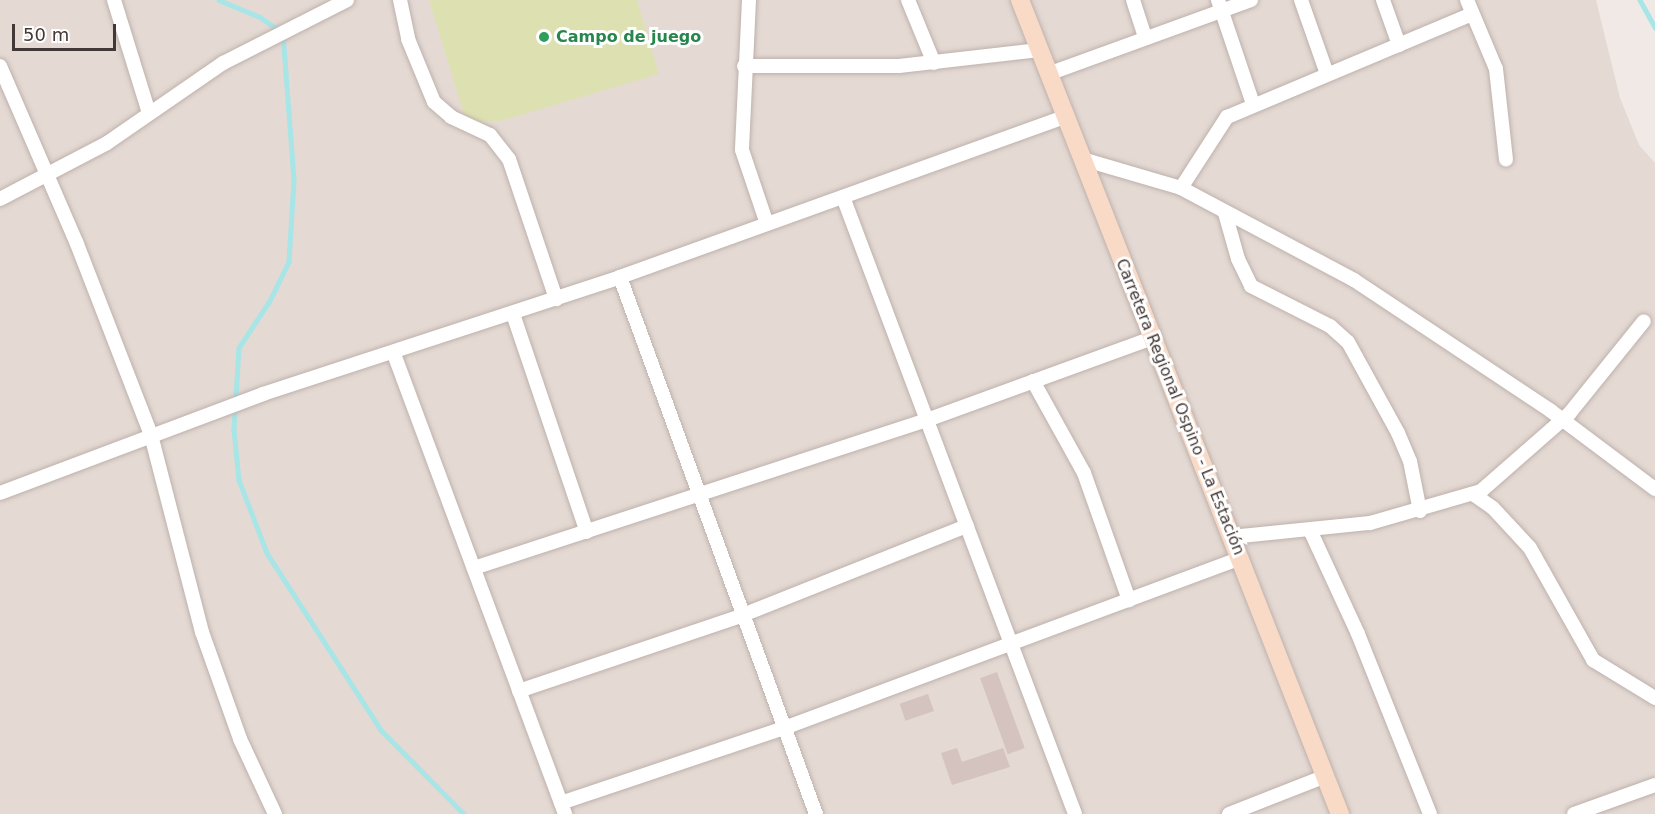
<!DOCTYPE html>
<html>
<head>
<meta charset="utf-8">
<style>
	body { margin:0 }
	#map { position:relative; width:1655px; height:814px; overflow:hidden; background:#f0e9e5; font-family:"DejaVu Sans",sans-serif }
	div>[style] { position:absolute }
	.residential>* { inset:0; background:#e4d9d3 }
	.green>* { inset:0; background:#dde1b2 }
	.stream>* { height:4.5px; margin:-2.25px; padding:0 2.25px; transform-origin:2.25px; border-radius:2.25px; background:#a7e5e7 }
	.building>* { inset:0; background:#d4c3bf; transform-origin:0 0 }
	.roads { filter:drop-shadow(0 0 2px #beb1ac) drop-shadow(0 0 2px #beb1ac) }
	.street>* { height:14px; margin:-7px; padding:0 7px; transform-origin:7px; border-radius:7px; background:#fff }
	.secondary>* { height:18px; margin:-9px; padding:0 9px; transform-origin:9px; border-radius:9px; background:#f8dac7 }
	.dots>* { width:16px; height:16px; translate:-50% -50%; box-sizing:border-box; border:3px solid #fff; border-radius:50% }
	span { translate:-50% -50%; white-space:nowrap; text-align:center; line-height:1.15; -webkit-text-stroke:6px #fff; paint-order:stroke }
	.leisure-label { font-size:16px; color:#27864d; font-weight:700 }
	.left { translate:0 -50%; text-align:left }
	.street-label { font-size:16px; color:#423835 }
	.scale { position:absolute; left:12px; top:24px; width:104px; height:27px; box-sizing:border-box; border:3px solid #423835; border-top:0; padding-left:8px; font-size:18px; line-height:21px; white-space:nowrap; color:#423835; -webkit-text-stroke:4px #fff; paint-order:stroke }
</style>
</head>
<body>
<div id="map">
	<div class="residential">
		<div style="clip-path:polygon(0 0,1596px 0,1620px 98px,1639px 145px,1655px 163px,1655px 814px,0 814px)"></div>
	</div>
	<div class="green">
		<div style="clip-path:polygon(429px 0,637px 0,659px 74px,500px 121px,466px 121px)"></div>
	</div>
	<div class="stream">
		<div style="left:219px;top:0;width:44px;rotate:22.5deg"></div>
		<div style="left:260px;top:17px;width:28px;rotate:35deg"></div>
		<div style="left:283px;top:33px;width:147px;rotate:85.7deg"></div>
		<div style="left:294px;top:180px;width:82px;rotate:93.5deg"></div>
		<div style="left:289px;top:262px;width:43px;rotate:116deg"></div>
		<div style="left:270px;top:301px;width:56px;rotate:123.4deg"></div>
		<div style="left:239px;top:348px;width:82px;rotate:93.5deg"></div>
		<div style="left:234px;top:430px;width:50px;rotate:84.3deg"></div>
		<div style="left:239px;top:480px;width:78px;rotate:69deg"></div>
		<div style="left:267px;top:553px;width:211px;rotate:57.2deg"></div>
		<div style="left:381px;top:730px;width:118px;rotate:45.3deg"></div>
		<div style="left:1640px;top:0;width:31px;rotate:61deg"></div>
	</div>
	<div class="building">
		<div style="left:997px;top:672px;width:81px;height:18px;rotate:70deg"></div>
		<div style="left:928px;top:694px;width:18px;height:30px;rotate:71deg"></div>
		<div style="clip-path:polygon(957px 748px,962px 762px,1003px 748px,1010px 767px,952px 785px,941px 753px)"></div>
	</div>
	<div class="roads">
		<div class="street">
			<div style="left:114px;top:0;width:118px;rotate:72.8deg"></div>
			<div style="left:400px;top:0;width:40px;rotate:78deg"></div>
			<div style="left:408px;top:39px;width:68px;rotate:67.6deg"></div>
			<div style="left:434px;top:102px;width:23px;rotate:41deg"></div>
			<div style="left:451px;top:117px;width:43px;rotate:24.8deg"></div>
			<div style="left:490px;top:135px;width:31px;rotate:52deg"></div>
			<div style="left:509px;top:159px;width:148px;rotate:71.4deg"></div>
			<div style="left:749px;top:0;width:150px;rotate:92.7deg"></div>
			<div style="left:742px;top:150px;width:78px;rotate:71.3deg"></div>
			<div style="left:908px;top:0;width:68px;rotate:67.6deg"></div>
			<div style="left:1133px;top:0;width:40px;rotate:72deg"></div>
			<div style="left:1218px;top:0;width:110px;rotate:71.4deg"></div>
			<div style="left:1301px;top:0;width:78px;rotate:70.6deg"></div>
			<div style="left:1383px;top:0;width:48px;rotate:70.4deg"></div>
			<div style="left:1467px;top:0;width:75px;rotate:67.2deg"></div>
			<div style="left:1496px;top:69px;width:91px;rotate:83.7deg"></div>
			<div style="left:0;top:66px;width:194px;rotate:66.6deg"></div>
			<div style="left:77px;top:244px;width:205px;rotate:68.8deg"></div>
			<div style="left:151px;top:435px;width:203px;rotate:75.5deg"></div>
			<div style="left:202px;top:632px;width:114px;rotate:70.4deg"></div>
			<div style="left:240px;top:739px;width:83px;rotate:65deg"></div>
			<div style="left:744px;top:66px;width:155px"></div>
			<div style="left:899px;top:66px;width:141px;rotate:-6.5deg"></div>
			<div style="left:1048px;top:74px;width:216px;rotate:-20deg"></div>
			<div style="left:1082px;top:159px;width:103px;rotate:16.3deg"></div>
			<div style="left:1181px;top:188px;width:196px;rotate:28deg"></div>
			<div style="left:1354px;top:280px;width:237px;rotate:33.6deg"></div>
			<div style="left:1551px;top:411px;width:130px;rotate:36.9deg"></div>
			<div style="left:1181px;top:188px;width:85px;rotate:-57.1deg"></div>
			<div style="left:1227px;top:117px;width:266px;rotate:-22.8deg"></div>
			<div style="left:843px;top:197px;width:659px;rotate:69.39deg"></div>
			<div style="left:0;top:199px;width:121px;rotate:-27.6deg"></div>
			<div style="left:107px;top:143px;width:141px;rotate:-34.6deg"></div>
			<div style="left:223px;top:63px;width:139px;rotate:-26.9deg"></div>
			<div style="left:1225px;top:213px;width:48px;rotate:74.2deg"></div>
			<div style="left:1238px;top:259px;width:30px;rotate:64deg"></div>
			<div style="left:1251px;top:286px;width:89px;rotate:26.9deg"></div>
			<div style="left:1330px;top:326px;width:24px;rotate:42deg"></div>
			<div style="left:1348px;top:342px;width:104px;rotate:61.2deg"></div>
			<div style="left:1398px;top:433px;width:30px;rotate:67deg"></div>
			<div style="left:1410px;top:461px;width:51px;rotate:78.7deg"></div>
			<div style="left:620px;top:277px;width:572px;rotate:69.95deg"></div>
			<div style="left:513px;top:314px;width:230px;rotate:71.3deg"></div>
			<div style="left:394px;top:354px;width:491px;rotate:69.6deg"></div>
			<div style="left:1033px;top:381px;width:105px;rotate:61deg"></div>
			<div style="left:1084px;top:473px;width:135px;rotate:70.5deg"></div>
			<div style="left:0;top:493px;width:281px;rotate:-20.6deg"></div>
			<div style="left:263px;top:394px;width:376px;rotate:-18.1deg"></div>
			<div style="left:620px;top:277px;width:473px;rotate:-19.8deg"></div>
			<div style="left:1473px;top:494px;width:24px;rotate:35deg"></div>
			<div style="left:1493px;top:508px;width:54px;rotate:47.2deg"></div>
			<div style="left:1530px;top:548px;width:129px;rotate:60.6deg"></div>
			<div style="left:1593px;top:660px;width:73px;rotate:31.5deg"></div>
			<div style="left:1310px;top:530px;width:115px;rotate:65.2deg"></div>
			<div style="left:1358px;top:634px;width:194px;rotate:68.2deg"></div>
			<div style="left:1231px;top:537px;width:140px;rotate:-5.8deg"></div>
			<div style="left:1370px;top:523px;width:116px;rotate:-16.1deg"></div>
			<div style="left:1481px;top:491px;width:117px;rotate:-41.2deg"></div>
			<div style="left:1569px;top:414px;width:119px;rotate:-51.1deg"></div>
			<div style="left:474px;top:568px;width:477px;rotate:-18.1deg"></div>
			<div style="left:927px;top:420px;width:239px;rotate:-20deg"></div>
			<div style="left:519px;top:691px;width:237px;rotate:-18.7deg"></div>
			<div style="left:743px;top:615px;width:241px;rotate:-21.7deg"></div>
			<div style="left:561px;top:803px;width:235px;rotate:-18.6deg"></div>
			<div style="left:784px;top:728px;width:487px;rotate:-20.4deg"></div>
			<div style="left:1229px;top:814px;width:104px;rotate:-21.4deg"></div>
			<div style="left:1574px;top:814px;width:86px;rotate:-19.7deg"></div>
		</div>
		<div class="secondary">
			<div style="left:1020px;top:0;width:875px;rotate:68.54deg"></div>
		</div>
	</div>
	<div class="dots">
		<div style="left:544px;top:37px;background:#2e9e5b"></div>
	</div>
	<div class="leisure-label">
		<span class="left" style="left:556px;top:37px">Campo de juego</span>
	</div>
	<div class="street-label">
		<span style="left:1180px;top:407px;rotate:68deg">Carretera Regional Ospino - La Estación</span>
	</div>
	<div class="scale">50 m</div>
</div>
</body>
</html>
